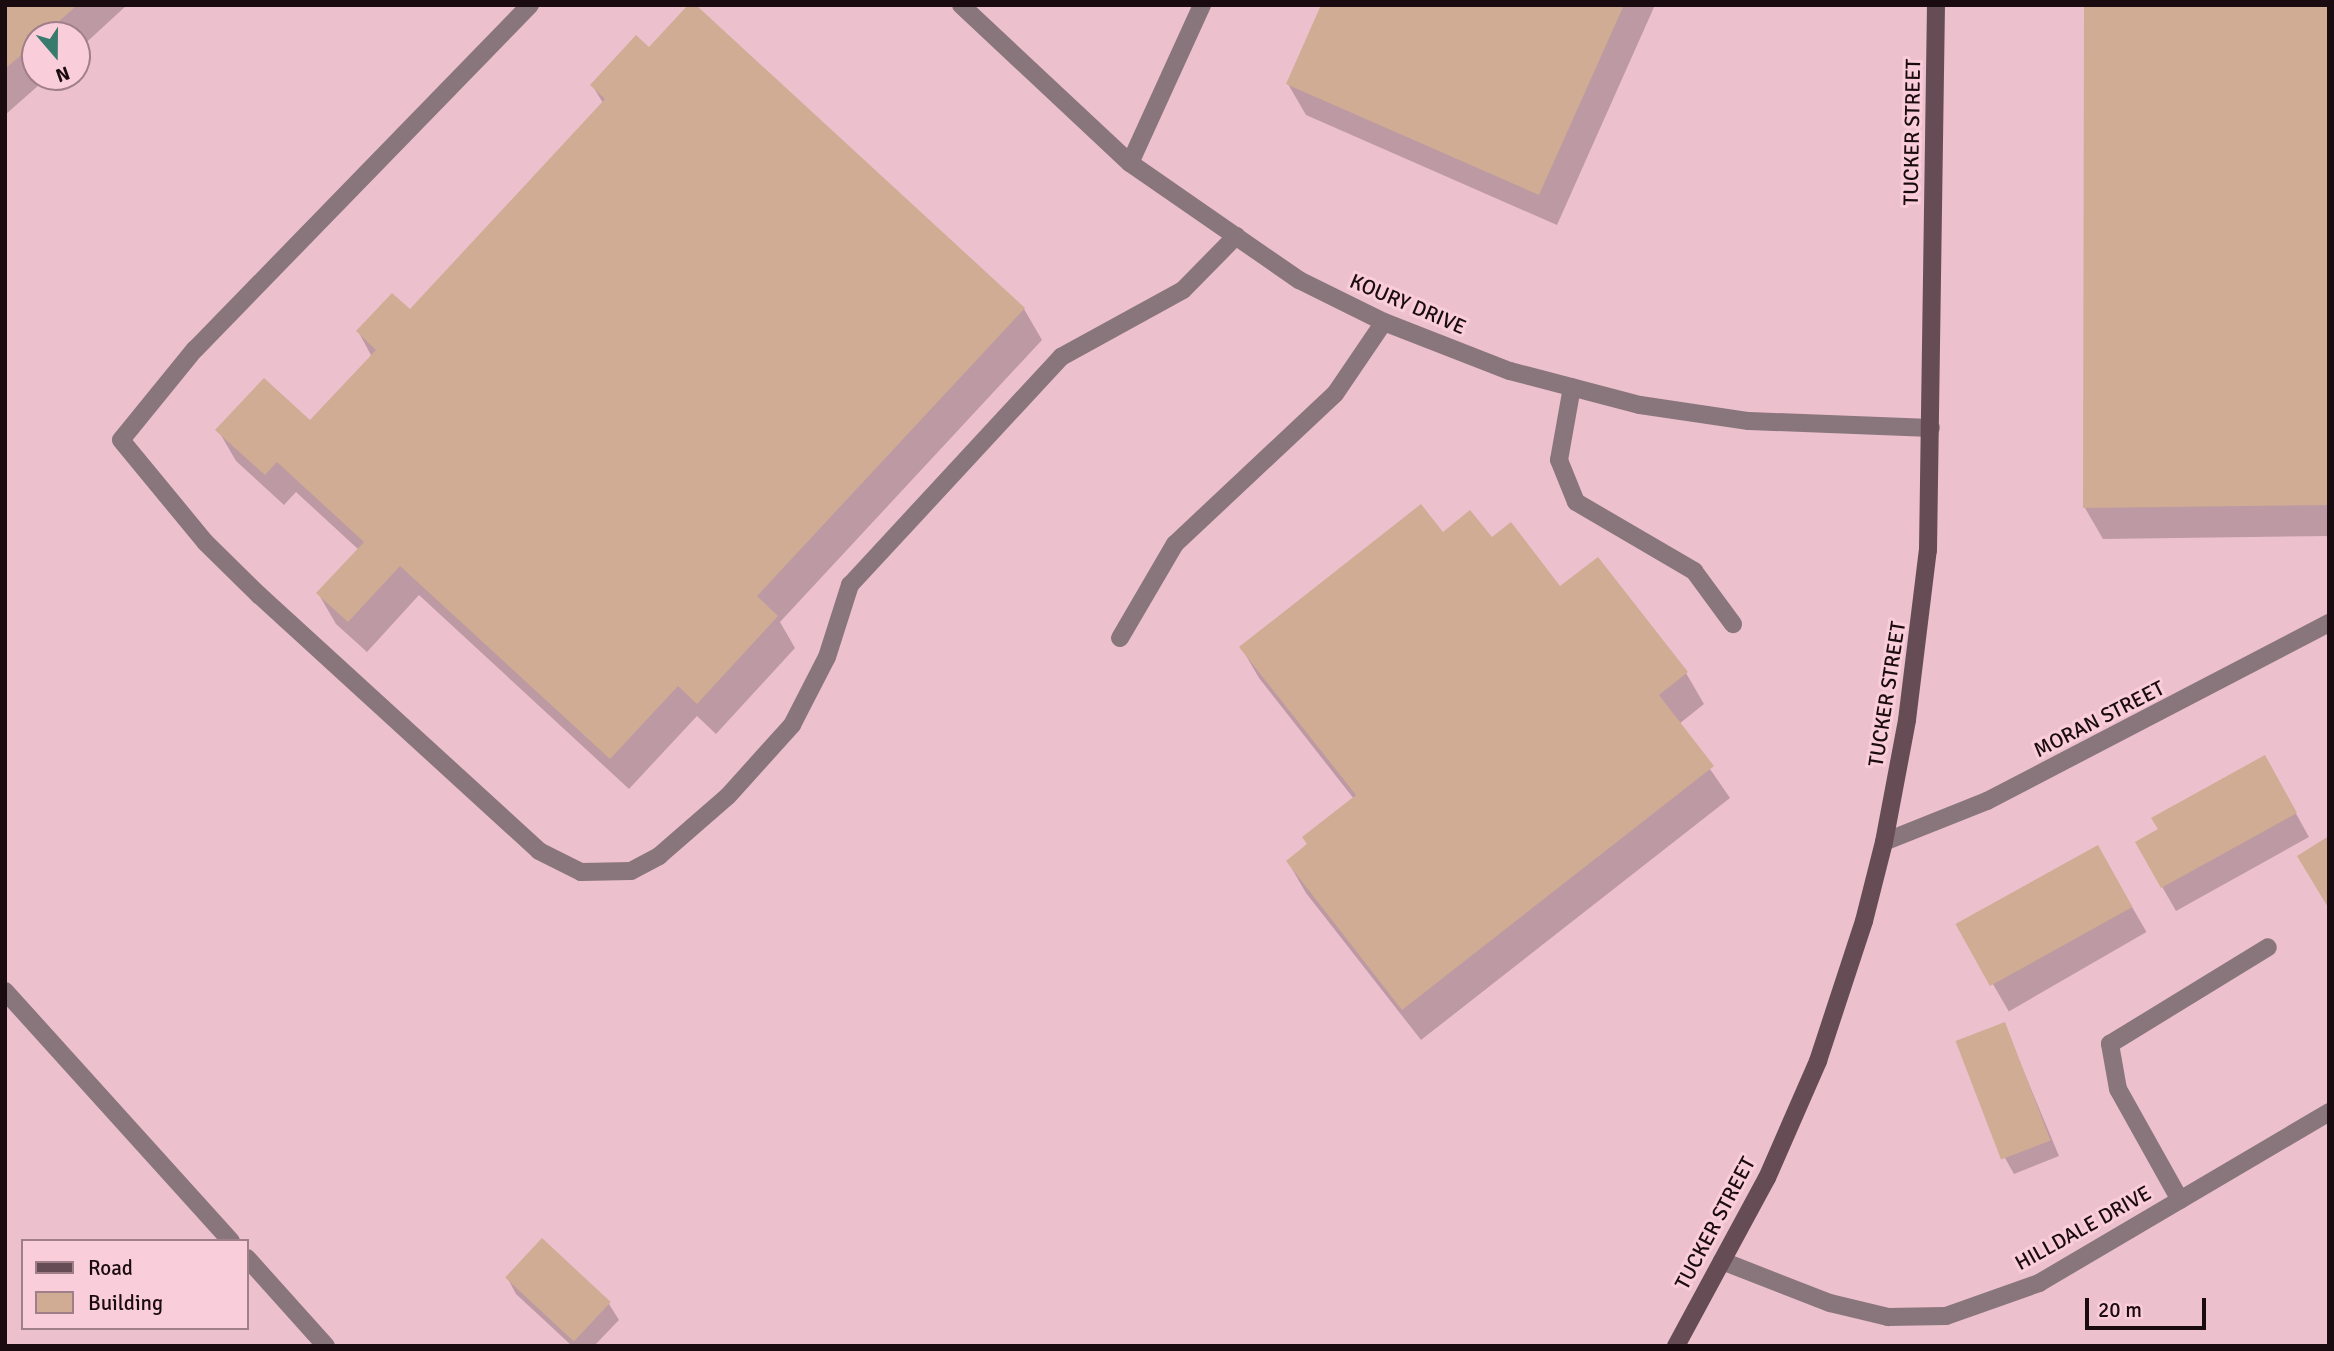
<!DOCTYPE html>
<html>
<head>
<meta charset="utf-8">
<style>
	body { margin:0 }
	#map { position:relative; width:2334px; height:1351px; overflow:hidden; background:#edc0ce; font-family:Signika,sans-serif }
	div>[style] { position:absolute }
	.shadow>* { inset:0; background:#0003; transform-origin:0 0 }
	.building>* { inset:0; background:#cfac93; transform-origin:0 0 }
	.lane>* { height:18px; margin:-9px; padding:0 9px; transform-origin:9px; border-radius:9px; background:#89767c }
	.street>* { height:18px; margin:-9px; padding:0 9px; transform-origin:9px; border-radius:9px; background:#89767c }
	.secondary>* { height:18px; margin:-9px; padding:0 9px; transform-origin:9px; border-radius:9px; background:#664d55 }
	span { translate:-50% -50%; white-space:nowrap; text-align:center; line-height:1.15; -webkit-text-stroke:6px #facddb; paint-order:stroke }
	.street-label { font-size:21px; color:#1a0b10 }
	.frame { position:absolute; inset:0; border:7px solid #1a0b10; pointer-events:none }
	.legend { position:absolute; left:21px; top:1239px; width:228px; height:91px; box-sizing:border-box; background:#facddb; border:2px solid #a07f8a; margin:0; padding:9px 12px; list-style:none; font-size:21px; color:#1a0b10 }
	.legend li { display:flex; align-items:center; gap:14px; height:35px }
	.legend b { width:35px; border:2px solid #a07f8a }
	.north { position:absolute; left:21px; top:21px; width:70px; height:70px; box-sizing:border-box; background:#facddb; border:2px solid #a07f8a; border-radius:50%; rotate:160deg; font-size:19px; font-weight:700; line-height:28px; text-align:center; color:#1a0b10 }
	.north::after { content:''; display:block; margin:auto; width:24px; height:32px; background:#387b6d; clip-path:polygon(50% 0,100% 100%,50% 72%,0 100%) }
	.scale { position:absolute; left:2085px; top:1298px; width:121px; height:32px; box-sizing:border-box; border:4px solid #1a0b10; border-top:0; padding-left:9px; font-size:21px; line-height:24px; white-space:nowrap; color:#1a0b10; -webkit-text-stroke:5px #facddb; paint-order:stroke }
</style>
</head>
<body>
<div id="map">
	<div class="shadow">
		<div style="clip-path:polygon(5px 5px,127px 5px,77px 51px,77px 35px,35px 35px,35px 77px,48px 77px,5px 115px)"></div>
		<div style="clip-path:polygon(694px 5px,1024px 309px,1042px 340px,780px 622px,795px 648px,716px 734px,697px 716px,629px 789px,419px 595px,367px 652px,336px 624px,318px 593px,359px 550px,296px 492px,284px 505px,236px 461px,218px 430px,311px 423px,372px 357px,358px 331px,410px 312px,603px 103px,592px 85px,649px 50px)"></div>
		<div style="clip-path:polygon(1323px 5px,1655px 5px,1557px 225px,1306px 115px,1288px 84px)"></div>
		<div style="clip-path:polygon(2329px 5px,2329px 536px,2103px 539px,2085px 508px)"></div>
		<div style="clip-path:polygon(1442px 534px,1491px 540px,1686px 673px,1704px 704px,1679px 724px,1730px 798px,1421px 1040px,1306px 893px,1288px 862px,1354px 799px,1259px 678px,1241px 647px)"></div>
		<div style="clip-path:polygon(2278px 781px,2309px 837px,2176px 911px,2137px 843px)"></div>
		<div style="left:2098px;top:848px;width:97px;height:159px;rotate:60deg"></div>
		<div style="clip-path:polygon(2004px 1024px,2059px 1156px,2014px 1174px,2005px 1158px)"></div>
		<div style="clip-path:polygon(507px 1277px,609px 1304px,619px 1320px,594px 1346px,572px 1346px,516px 1294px)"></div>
	</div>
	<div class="building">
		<div style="clip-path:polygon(5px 5px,77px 5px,44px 35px,35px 35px,35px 43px,5px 69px)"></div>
		<div style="clip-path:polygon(688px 5px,696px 5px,1025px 308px,757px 596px,778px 616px,697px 704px,678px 686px,610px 759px,400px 566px,348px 622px,316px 593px,364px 542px,277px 462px,265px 475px,215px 430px,264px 378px,310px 420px,376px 350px,356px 331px,392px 293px,410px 309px,605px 99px,590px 85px,636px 35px,649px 47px)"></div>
		<div style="clip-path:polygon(1321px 5px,1624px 5px,1539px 195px,1286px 84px)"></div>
		<div style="clip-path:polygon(2094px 5px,2329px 5px,2329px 505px,2083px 508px,2084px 7px)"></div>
		<div style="clip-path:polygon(1421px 504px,1443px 532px,1470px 510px,1492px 537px,1511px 522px,1560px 586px,1598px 557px,1688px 672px,1659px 695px,1714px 766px,1402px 1010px,1286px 861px,1307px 844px,1302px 837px,1356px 795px,1239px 647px)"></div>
		<div style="clip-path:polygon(2265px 755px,2297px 813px,2161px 888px,2135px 842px,2158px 829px,2151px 818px)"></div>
		<div style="clip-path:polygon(2329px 836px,2329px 909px,2297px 856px)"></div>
		<div style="left:2098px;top:845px;width:71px;height:163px;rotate:61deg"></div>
		<div style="left:2005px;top:1022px;width:127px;height:53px;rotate:69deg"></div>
		<div style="left:542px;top:1238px;width:94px;height:54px;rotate:43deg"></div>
	</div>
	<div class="lane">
		<div style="left:530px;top:5px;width:480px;rotate:134.2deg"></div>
		<div style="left:195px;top:349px;width:117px;rotate:129.1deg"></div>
		<div style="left:121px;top:440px;width:132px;rotate:50.5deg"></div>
		<div style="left:205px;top:542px;width:76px;rotate:44.5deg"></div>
		<div style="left:259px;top:595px;width:379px;rotate:42.4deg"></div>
		<div style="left:539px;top:851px;width:47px;rotate:26.6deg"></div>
		<div style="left:581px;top:872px;width:50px;rotate:-1.1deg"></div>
		<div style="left:631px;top:871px;width:32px;rotate:-28deg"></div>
		<div style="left:659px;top:856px;width:91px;rotate:-41deg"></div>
		<div style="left:728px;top:796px;width:96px;rotate:-48deg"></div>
		<div style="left:792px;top:725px;width:76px;rotate:-62.8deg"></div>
		<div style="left:827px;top:657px;width:76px;rotate:-72.3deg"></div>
		<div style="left:850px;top:585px;width:311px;rotate:-47.2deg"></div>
		<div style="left:1061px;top:357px;width:139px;rotate:-28.8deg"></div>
		<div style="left:1183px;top:290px;width:76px;rotate:-45.5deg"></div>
		<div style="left:1130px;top:163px;width:174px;rotate:-65.5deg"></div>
		<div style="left:1572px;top:387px;width:74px;rotate:100.1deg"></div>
		<div style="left:1559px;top:460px;width:45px;rotate:68deg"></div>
		<div style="left:1576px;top:502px;width:137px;rotate:30.3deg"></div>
		<div style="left:1694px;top:571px;width:66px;rotate:53.7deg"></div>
		<div style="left:1120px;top:638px;width:109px;rotate:-59.7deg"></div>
		<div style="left:1175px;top:544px;width:219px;rotate:-43.2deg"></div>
		<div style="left:1335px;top:394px;width:87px;rotate:-55.8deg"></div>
		<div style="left:5px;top:991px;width:337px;rotate:47.9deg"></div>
		<div style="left:2180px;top:1200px;width:127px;rotate:-119.2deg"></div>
		<div style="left:2118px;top:1089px;width:46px;rotate:-100.1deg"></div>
		<div style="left:2110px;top:1044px;width:185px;rotate:-31.5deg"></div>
		<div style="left:247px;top:1258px;width:118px;rotate:48.1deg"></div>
	</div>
	<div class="street">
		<div style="left:961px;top:5px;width:231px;rotate:43.1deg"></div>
		<div style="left:1130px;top:163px;width:206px;rotate:34.7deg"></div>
		<div style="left:1299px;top:280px;width:95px;rotate:26.3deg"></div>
		<div style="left:1384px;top:322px;width:135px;rotate:21.3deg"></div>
		<div style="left:1510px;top:371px;width:134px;rotate:14.7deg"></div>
		<div style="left:1640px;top:405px;width:110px;rotate:8.4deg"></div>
		<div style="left:1749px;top:421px;width:182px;rotate:2.2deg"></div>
		<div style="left:1884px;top:842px;width:111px;rotate:-21.7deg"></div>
		<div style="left:1987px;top:801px;width:386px;rotate:-27.5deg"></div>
		<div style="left:1722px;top:1261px;width:116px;rotate:21.3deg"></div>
		<div style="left:1830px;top:1303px;width:60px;rotate:13.6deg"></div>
		<div style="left:1888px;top:1317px;width:58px;rotate:-1deg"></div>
		<div style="left:1946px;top:1316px;width:99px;rotate:-19.5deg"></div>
		<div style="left:2039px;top:1283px;width:337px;rotate:-30.5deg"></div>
	</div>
	<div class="secondary">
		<div style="left:1676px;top:1346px;width:191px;rotate:-61.6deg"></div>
		<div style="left:1767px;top:1178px;width:128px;rotate:-66.4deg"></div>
		<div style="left:1818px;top:1061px;width:147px;rotate:-71.8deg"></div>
		<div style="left:1864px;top:921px;width:81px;rotate:-75.8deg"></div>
		<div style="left:1884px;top:842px;width:124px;rotate:-79.3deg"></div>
		<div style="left:1907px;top:720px;width:171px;rotate:-83deg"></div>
		<div style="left:1928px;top:550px;width:545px;rotate:-89.16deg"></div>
	</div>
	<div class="street-label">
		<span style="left:1912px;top:132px;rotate:-89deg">TUCKER STREET</span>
		<span style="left:1408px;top:304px;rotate:23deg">KOURY DRIVE</span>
		<span style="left:1887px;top:694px;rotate:-81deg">TUCKER STREET</span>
		<span style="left:2099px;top:719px;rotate:-27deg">MORAN STREET</span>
		<span style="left:1715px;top:1223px;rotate:-62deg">TUCKER STREET</span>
		<span style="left:2083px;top:1228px;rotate:-29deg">HILLDALE DRIVE</span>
	</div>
	<div class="frame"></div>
	<ul class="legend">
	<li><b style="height:9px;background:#664d55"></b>Road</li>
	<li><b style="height:19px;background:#cfac93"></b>Building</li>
	</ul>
	<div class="north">N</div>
	<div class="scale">20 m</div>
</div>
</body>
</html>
